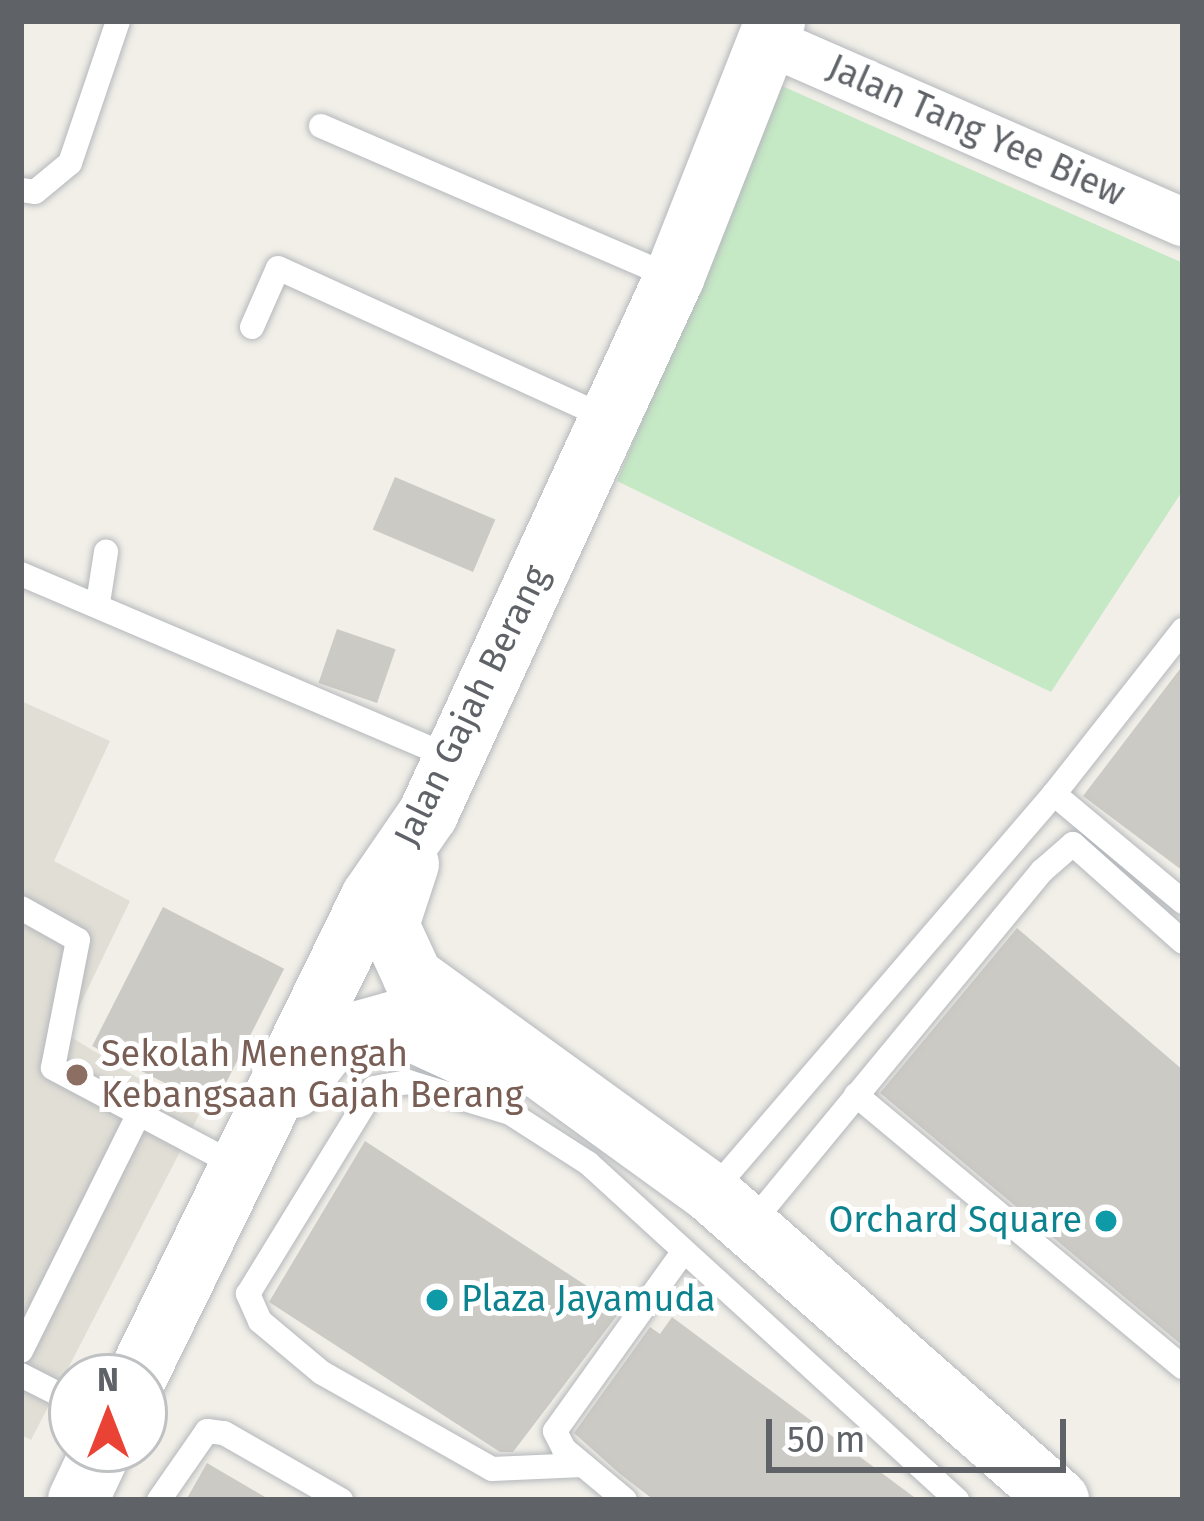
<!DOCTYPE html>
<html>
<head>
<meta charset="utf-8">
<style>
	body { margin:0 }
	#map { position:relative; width:1204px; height:1521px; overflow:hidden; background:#f1efe8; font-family:"Fira Sans",sans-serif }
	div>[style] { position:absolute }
	.education>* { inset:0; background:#e1ded6 }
	.green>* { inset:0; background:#c5e8c5 }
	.building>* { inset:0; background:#cccac5; transform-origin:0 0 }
	.roads { filter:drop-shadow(0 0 3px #b5b8bc) drop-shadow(0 0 3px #b5b8bc) }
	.service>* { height:24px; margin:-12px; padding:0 12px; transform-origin:12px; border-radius:12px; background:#fff }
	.minor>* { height:48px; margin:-24px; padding:0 24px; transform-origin:24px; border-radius:24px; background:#fff }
	.tertiary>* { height:60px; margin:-30px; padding:0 30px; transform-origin:30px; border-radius:30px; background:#fff }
	.dots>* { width:33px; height:33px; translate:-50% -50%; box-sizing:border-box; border:6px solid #fff; border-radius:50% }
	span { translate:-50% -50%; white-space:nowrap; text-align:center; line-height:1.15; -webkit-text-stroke:10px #fff; paint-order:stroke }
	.street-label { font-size:36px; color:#5f6368 }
	.education-label { font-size:36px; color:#785e54 }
	.left { translate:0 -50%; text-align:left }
	.culture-label { font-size:36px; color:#0d838f }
	.right { translate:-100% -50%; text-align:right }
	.frame { position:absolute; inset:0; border:24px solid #5f6368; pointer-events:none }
	.north { position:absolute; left:48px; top:1353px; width:120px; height:120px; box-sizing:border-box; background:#fff; border:3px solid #bfc1c3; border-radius:50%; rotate:0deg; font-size:33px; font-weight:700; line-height:48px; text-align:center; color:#5f6368 }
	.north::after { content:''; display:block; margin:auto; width:42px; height:54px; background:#ea4335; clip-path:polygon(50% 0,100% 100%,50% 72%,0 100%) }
	.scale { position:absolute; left:766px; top:1419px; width:300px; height:54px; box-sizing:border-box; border:6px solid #5f6368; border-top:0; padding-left:15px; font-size:36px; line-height:42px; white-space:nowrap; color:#5f6368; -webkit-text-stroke:9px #fff; paint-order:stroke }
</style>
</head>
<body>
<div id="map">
	<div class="education">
		<div style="clip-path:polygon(21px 701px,110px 741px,54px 861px,130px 901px,66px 1034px,199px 1115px,31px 1440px,21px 1435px)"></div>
	</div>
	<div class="green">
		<div style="clip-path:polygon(782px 86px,1183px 263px,1183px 490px,1051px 692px,617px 481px)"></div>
	</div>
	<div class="building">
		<div style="left:395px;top:477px;width:109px;height:57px;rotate:23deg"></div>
		<div style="left:337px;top:629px;width:62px;height:57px;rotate:19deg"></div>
		<div style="clip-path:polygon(1183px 665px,1183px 871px,1083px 796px)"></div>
		<div style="left:163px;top:907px;width:136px;height:156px;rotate:27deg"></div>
		<div style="clip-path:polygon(1017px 928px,1183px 1070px,1183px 1346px,880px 1093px)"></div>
		<div style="clip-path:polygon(365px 1141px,622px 1309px,513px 1452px,500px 1452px,269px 1302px)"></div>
		<div style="clip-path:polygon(672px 1317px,918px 1500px,654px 1500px,620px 1474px,574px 1433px,650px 1327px,660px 1334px)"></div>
		<div style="clip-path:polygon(207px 1463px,270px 1500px,186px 1500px)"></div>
	</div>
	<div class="roads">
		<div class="service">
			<div style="left:321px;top:126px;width:384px;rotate:23.3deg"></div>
			<div style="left:21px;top:190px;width:14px;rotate:8deg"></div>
			<div style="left:35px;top:192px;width:45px;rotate:-39.6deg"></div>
			<div style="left:70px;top:163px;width:150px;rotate:-71.3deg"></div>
			<div style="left:252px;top:327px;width:64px;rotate:-66.2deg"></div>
			<div style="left:278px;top:268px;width:362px;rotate:24.5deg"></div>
			<div style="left:21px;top:574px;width:470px;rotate:23.1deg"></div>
			<div style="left:98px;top:603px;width:52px;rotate:-81.1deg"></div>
			<div style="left:1054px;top:794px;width:168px;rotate:39.9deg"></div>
			<div style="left:21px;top:908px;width:65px;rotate:29.3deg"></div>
			<div style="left:78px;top:940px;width:130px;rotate:101.1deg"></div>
			<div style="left:53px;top:1068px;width:211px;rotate:28deg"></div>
			<div style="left:856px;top:1095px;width:425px;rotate:39.8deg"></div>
			<div style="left:711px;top:1193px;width:526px;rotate:-49.32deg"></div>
			<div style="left:1054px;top:794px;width:209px;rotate:-51.8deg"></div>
			<div style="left:750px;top:1225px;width:459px;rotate:-50.5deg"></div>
			<div style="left:1042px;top:871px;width:41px;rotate:-41.1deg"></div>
			<div style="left:1073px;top:844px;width:147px;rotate:41.7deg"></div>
			<div style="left:21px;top:1351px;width:261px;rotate:-63.6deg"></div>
			<div style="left:21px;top:1375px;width:57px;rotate:27deg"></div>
			<div style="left:583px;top:1465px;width:91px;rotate:177.5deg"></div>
			<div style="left:492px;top:1469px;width:195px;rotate:-150.5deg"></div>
			<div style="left:322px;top:1373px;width:81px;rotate:-140deg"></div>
			<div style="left:260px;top:1321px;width:30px;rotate:-114deg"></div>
			<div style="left:248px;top:1294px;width:241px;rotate:-58.5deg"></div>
			<div style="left:374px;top:1088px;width:35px;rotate:-10deg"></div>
			<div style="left:408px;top:1082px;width:107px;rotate:16.9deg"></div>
			<div style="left:510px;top:1113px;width:93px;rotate:32.7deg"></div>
			<div style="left:588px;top:1163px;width:500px;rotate:42.4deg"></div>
			<div style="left:159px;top:1500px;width:84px;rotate:-55.2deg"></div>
			<div style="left:207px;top:1431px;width:17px;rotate:7deg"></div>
			<div style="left:224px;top:1433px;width:135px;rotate:29.8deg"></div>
			<div style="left:625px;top:1500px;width:80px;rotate:-140.1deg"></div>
			<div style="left:564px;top:1449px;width:20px;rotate:-117deg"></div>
			<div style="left:555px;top:1431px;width:216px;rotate:-54.4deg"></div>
		</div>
		<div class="minor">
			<div style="left:768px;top:41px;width:453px;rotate:23.6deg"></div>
		</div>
		<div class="tertiary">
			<div style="left:409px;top:864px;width:64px;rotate:108.2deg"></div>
			<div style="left:389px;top:925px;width:57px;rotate:65.2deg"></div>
			<div style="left:413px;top:977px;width:368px;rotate:35.9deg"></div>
			<div style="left:711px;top:1193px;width:464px;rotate:41.4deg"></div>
			<div style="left:294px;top:1088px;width:64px;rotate:-51.3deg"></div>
			<div style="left:334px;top:1038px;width:59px;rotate:-15.7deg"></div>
			<div style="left:391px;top:1022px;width:103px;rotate:24.6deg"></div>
			<div style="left:137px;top:1377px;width:534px;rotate:-64.01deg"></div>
			<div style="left:371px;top:897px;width:101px;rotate:-55.5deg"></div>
			<div style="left:428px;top:814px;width:590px;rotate:-65.35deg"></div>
			<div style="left:674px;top:278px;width:276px;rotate:-68.5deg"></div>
			<div style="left:78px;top:1500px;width:56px;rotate:-64.8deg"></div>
		</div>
	</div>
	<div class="dots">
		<div style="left:77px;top:1075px;background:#8d6e63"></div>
		<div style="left:1106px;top:1221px;background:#0f9aa8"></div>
		<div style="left:437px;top:1300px;background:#0f9aa8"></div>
	</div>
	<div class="street-label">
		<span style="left:976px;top:131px;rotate:24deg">Jalan Tang Yee Biew</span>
		<span style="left:472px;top:706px;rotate:-64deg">Jalan Gajah Berang</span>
	</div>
	<div class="education-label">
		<span class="left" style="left:101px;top:1075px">Sekolah Menengah<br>Kebangsaan Gajah Berang</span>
	</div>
	<div class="culture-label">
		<span class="right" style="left:1082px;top:1221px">Orchard Square</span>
		<span class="left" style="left:461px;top:1300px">Plaza Jayamuda</span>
	</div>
	<div class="frame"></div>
	<div class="north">N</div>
	<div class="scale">50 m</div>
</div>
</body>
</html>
